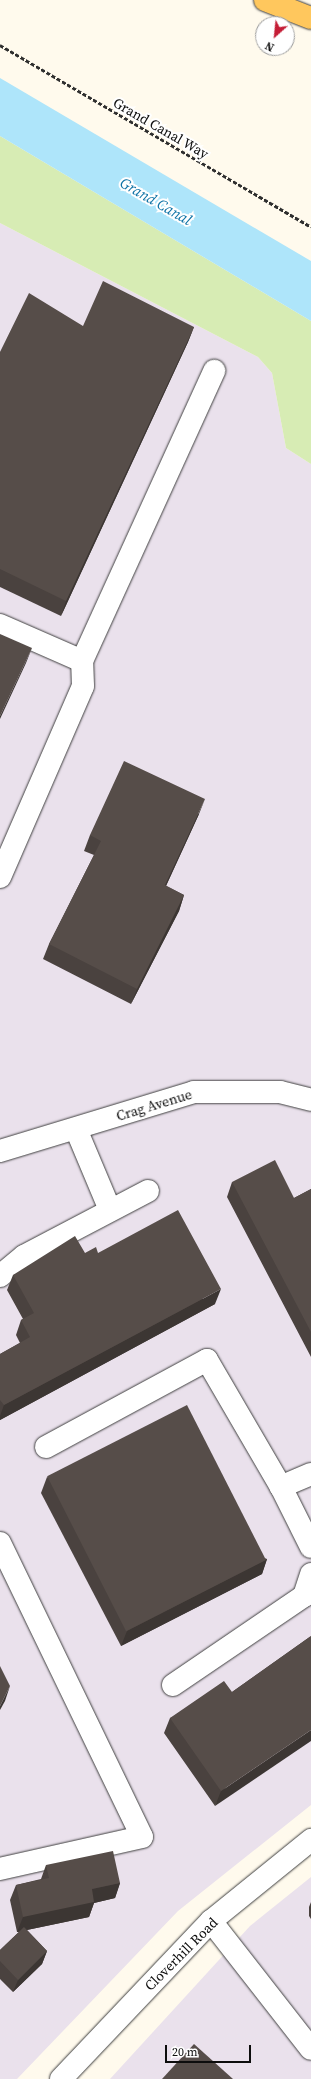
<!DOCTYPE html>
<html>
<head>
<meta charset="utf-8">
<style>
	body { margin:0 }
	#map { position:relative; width:311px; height:2079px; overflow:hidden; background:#fffaed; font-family:"Source Serif 4",serif }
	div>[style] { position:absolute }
	.industrial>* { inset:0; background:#eae1ec }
	.green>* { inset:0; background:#d7ecb4 }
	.water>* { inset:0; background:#aee5fa }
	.path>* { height:2.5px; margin-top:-1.25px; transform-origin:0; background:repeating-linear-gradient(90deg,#2f2f2f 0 4px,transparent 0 6px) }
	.roads { filter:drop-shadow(0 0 1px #404040) drop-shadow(0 0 1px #404040) }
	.minor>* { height:22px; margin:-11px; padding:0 11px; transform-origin:11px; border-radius:11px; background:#fff }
	.major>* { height:22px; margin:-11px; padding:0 11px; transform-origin:11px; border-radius:11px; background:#ffc75d }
	.wall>* { inset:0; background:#4a423f }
	.shaded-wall>* { inset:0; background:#3c3633 }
	.building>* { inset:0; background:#564d49; transform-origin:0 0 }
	span { translate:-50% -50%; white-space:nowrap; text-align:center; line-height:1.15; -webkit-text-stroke:4px #fff; paint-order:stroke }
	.street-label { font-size:14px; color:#0d0d0d }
	.water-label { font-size:15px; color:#0f73a6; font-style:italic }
	.north { position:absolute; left:255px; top:16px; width:40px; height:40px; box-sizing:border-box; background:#fff; border:1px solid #9e9e9e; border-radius:50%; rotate:207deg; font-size:11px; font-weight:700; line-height:16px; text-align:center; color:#0d0d0d }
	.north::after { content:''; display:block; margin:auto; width:14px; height:18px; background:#c51d36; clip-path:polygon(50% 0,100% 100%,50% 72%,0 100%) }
	.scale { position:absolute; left:165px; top:2045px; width:86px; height:18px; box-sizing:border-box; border:2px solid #0d0d0d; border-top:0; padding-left:5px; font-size:12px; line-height:14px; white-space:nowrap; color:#0d0d0d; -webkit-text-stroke:3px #fff; paint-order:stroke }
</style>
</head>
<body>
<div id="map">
	<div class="industrial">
		<div style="clip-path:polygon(0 223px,258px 357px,272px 373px,286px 448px,311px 464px,311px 1805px,178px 1911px,17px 2079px,0 2079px)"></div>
		<div style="clip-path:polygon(311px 1877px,311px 2079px,110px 2079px,250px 1926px)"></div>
	</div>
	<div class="green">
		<div style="clip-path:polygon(0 136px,311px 321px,311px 464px,286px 448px,272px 373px,258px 357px,0 223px)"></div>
	</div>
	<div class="water">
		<div style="clip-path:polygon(0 78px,311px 261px,311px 321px,0 136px)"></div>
	</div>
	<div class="path">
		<div style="left:0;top:45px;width:360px;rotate:30.3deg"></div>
	</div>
	<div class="roads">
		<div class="minor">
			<div style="left:0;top:625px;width:90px;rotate:23.7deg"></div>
			<div style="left:0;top:877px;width:208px;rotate:-66.5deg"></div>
			<div style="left:83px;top:686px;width:25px;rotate:-92deg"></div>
			<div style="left:82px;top:661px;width:319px;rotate:-65.5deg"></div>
			<div style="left:76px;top:1129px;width:88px;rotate:67.2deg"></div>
			<div style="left:0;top:1151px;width:203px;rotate:-16.9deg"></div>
			<div style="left:194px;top:1092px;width:86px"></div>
			<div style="left:280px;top:1092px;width:32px;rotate:14deg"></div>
			<div style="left:0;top:1276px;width:31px;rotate:-40deg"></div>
			<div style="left:24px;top:1256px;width:140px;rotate:-27.7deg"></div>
			<div style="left:46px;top:1447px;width:183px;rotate:-28.4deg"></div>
			<div style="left:207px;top:1360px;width:147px;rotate:59.8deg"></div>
			<div style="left:311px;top:1474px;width:33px;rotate:157deg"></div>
			<div style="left:281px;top:1487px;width:67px;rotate:63.4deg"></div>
			<div style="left:0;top:1543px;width:326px;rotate:64.2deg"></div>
			<div style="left:142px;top:1837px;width:146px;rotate:167.3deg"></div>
			<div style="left:173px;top:1685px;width:158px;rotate:-34.2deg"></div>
			<div style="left:304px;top:1596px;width:23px;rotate:-72deg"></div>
			<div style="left:211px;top:1921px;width:162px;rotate:52deg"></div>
			<div style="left:61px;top:2079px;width:218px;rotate:-46.5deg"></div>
			<div style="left:211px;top:1921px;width:129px;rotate:-39deg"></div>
		</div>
		<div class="major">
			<div style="left:265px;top:0;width:49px;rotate:21.4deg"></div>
		</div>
	</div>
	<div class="wall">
		<div style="clip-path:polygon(83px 326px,194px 327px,188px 342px,61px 616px,0 587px,0 352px)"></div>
		<div style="clip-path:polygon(199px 814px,166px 886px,184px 895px,179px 911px,131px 1004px,43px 959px,49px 944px,94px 855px,84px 851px,90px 835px)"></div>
		<div style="clip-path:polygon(232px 1182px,294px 1198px,311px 1189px,311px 1357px,227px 1197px)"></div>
		<div style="clip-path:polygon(85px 1253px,98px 1253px,215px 1304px,0 1420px,0 1354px,20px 1343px,16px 1335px,21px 1320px,23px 1319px,7px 1290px,13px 1275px)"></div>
		<div style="clip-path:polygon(47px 1477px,267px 1559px,262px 1574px,121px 1646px,41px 1493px)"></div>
		<div style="clip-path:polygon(311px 1636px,215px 1806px,164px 1733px,170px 1718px,232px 1692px)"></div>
		<div style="clip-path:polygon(46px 1865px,120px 1883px,115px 1898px,94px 1903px,89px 1917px,27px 1930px,47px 1951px,42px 1964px,13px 1992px,0 1979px,0 1950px,19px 1932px,17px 1932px,10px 1900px,16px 1885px,41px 1879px)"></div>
		<div style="clip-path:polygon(311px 1902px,311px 1919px,309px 1916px,309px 1907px)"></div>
	</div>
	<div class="shaded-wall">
		<div style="clip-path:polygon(194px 327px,188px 342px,61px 616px,66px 601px)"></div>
		<div style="clip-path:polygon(32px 648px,26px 663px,0 719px,0 716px)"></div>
		<div style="clip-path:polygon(205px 799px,199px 814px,159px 901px,165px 885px)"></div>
		<div style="clip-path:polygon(184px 895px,179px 911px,131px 1004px,137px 989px)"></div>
		<div style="clip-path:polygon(221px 1289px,215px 1304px,0 1420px,0 1416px,4px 1405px)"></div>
		<div style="clip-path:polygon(267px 1559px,262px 1574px,121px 1646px,127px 1631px)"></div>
		<div style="clip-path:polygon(10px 1686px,5px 1701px,0 1710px,0 1706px)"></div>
		<div style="clip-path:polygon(311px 1730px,311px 1741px,215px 1806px,221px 1791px)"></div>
		<div style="clip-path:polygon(120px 1883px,115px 1898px,94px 1903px,89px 1917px,17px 1932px,23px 1917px,92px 1889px)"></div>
		<div style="clip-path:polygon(47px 1951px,42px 1964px,13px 1992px,18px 1980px)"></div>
	</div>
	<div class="building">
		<div style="clip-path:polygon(103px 281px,194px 327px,66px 601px,0 569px,0 352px,29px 293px,83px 326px)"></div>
		<div style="clip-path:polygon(0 634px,32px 648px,0 716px)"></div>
		<div style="clip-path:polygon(124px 761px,205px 799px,165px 885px,184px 895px,137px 989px,49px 944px,101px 841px,90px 835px)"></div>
		<div style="clip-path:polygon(275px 1160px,294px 1198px,311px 1189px,311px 1332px,232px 1182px)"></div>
		<div style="clip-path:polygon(178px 1210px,221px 1289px,4px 1405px,0 1400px,0 1354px,30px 1337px,21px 1320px,34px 1313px,13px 1275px,75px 1236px,85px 1253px,96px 1247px,98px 1253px)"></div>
		<div style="left:187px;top:1405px;width:174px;height:157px;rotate:63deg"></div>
		<div style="clip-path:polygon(311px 1636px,311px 1730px,221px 1791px,170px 1718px,224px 1681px,232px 1692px)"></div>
		<div style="clip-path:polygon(0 1666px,10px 1686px,0 1706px)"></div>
		<div style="clip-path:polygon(113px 1851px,120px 1883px,92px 1889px,94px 1902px,23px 1917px,16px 1885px,49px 1878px,46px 1865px)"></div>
		<div style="clip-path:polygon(24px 1927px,47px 1951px,18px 1980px,0 1961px,0 1950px)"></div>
		<div style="clip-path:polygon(194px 2044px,233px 2079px,162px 2079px)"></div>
	</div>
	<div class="street-label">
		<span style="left:161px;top:128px;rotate:30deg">Grand Canal Way</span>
		<span style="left:154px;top:1105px;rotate:-17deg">Crag Avenue</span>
		<span style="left:181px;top:1954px;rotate:-45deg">Cloverhill Road</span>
	</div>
	<div class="water-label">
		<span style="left:156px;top:201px;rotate:30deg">Grand Canal</span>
	</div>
	<div class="north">N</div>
	<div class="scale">20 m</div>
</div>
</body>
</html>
